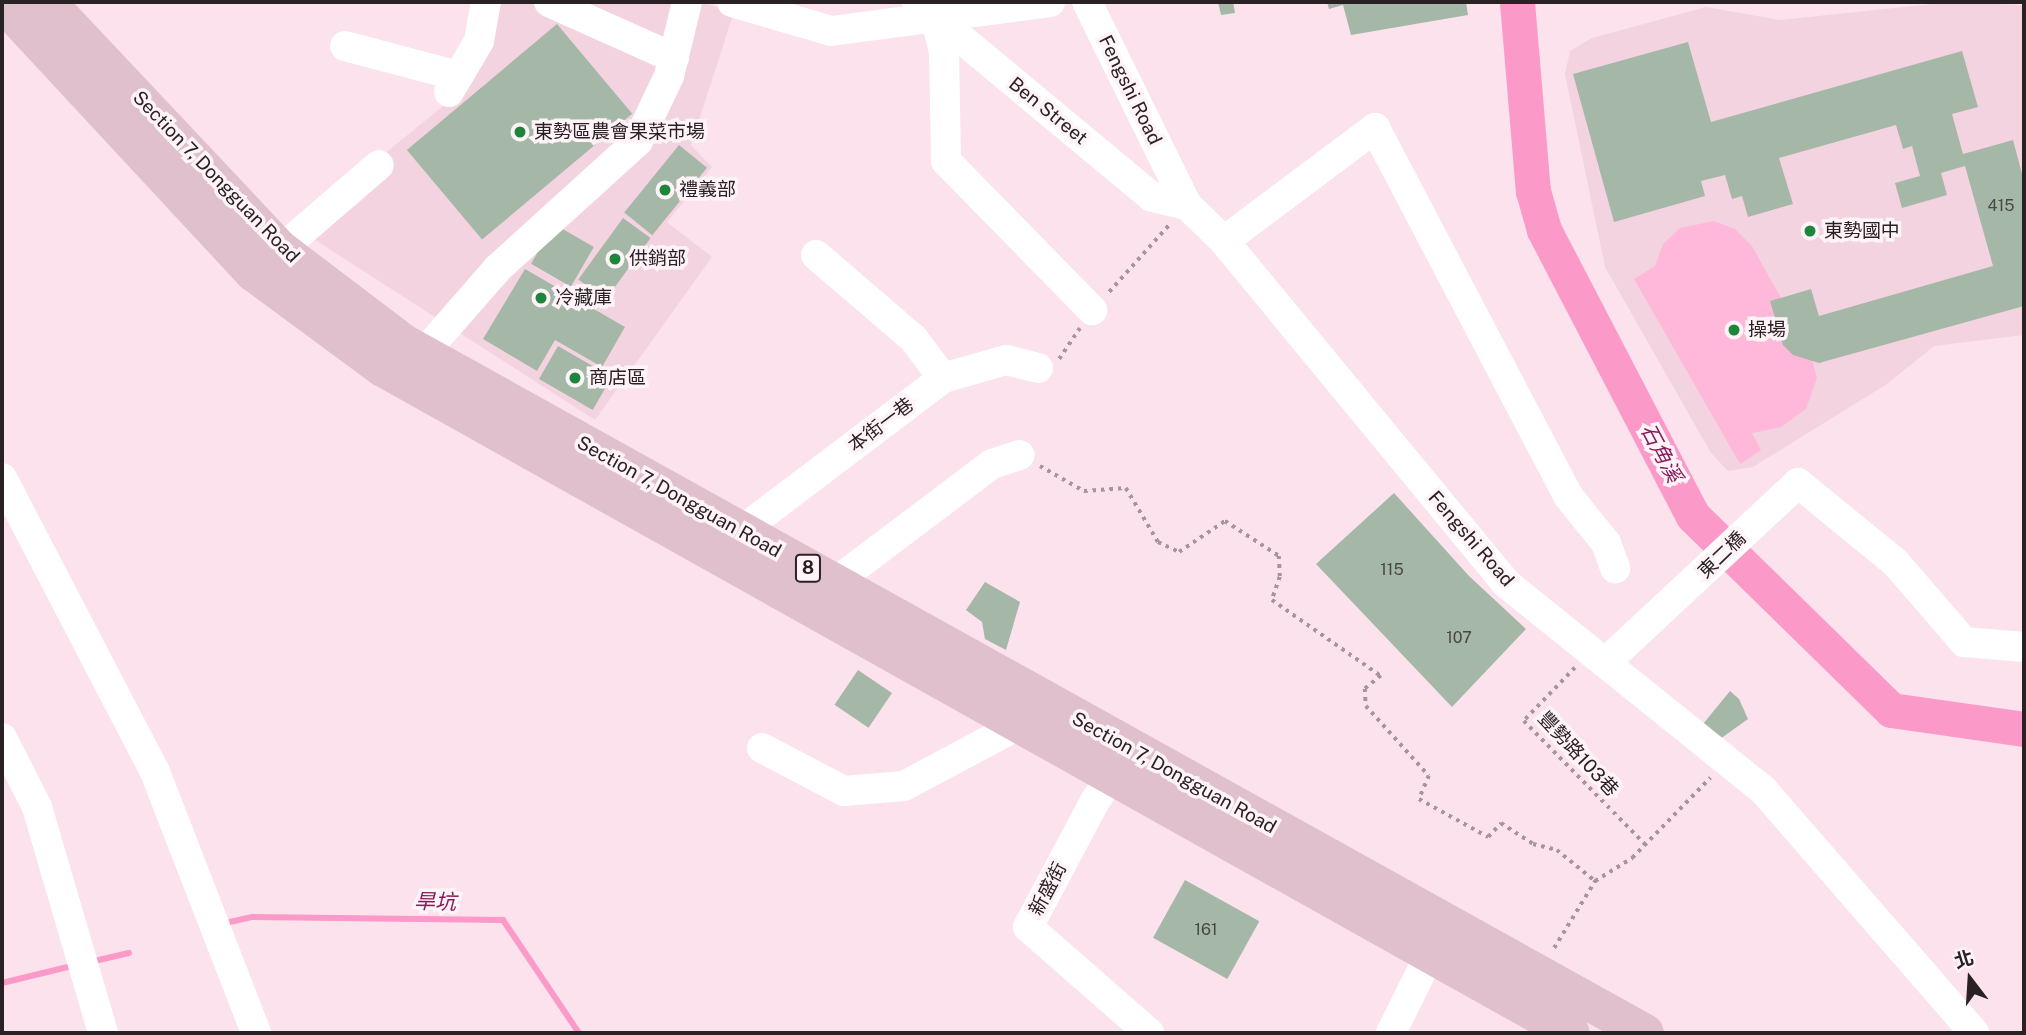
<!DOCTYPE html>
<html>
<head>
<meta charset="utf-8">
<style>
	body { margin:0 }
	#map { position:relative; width:2026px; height:1035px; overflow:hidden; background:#fbe2ec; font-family:"Public Sans","Noto Sans TC",sans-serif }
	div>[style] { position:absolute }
	.built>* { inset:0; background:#f4d3e1 }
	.green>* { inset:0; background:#ffb8d9 }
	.stream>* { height:6px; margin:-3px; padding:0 3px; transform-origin:3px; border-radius:3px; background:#fb99c8 }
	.river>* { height:35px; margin:-17.5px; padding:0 17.5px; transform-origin:17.5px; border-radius:17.5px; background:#fb99c8 }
	.building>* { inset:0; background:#a5b8a7; transform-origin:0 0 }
	.path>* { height:3.5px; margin-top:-1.75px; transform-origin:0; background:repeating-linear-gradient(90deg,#a7949c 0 3.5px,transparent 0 8.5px) }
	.minor>* { height:30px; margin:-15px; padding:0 15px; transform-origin:15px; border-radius:15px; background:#fff }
	.major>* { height:38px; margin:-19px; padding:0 19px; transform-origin:19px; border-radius:19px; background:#e1c0ce }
	.dots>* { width:19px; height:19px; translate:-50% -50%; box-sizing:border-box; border:4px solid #fef4f8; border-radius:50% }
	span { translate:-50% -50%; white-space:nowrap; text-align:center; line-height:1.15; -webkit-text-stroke:7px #fef4f8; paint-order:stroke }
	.number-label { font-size:16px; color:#494746 }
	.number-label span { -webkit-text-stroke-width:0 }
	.shield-label span { padding:2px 5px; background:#fef4f8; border:2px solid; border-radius:5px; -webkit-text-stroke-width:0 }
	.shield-label { font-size:18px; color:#2a2125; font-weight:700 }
	.street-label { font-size:19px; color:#2a2125 }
	.poi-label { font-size:19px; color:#2a2125 }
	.left { translate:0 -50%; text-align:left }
	.water-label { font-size:21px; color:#89185b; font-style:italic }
	.frame { position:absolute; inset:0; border:4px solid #2a2125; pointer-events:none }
	.north { position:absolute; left:1935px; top:944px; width:70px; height:70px; -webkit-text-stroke:5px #fef4f8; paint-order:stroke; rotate:343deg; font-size:19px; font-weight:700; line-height:28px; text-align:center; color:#2a2125 }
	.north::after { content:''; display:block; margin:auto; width:24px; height:32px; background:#2a2125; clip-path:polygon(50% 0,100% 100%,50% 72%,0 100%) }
</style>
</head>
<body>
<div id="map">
	<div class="built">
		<div style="clip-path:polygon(485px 2px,700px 2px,734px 12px,691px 145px,712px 167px,667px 222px,712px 257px,595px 420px,295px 227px,454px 97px)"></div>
		<div style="clip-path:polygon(1952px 2px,2024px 5px,2024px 335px,1934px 346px,1887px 384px,1753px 467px,1728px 471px,1711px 453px,1605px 267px,1565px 74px,1570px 51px,1592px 38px,1706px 7px,1780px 20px)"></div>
	</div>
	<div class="green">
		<div style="clip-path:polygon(1714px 221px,1735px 229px,1752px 246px,1809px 348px,1817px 378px,1806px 409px,1781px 427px,1752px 433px,1761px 450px,1740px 464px,1634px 279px,1655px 266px,1663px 244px,1680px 228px)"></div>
	</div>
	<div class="stream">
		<div style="left:230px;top:922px;width:23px;rotate:-13deg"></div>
		<div style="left:252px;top:917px;width:251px;rotate:0.7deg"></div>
		<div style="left:503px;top:920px;width:136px;rotate:56.1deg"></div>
		<div style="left:90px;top:962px;width:40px;rotate:-13deg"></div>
		<div style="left:2px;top:983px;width:76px;rotate:-13.7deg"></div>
	</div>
	<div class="river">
		<div style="left:1517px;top:2px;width:190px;rotate:85.2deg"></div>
		<div style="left:1533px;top:191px;width:41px;rotate:74.2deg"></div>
		<div style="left:1544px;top:230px;width:322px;rotate:62.5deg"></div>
		<div style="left:1693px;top:516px;width:277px;rotate:44.4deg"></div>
		<div style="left:1891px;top:710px;width:134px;rotate:8.1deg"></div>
	</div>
	<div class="building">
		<div style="clip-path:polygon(1218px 2px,1233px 2px,1235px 13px,1221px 15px)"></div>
		<div style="clip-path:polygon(1327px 2px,1466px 2px,1468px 15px,1351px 35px,1343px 5px,1329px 9px)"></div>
		<div style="left:557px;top:24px;width:117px;height:196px;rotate:50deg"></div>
		<div style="clip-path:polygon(1688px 42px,1711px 122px,1962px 51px,1978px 107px,1952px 114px,1963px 154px,2013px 140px,2024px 181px,2024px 306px,1819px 363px,1793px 355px,1783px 345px,1770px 301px,1811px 289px,1819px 316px,1993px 266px,1965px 166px,1941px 173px,1947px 195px,1902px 208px,1895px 183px,1920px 176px,1912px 146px,1903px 149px,1896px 125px,1779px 158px,1793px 204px,1748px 217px,1742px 196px,1732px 199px,1725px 175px,1701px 181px,1705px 196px,1614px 222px,1573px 74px)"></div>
		<div style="left:679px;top:145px;width:36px;height:87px;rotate:39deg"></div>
		<div style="left:623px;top:218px;width:34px;height:76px;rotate:36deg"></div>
		<div style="left:554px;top:224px;width:46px;height:46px;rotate:30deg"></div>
		<div style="clip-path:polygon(525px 269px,625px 327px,602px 367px,555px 340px,537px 371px,483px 339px)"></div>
		<div style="left:558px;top:346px;width:62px;height:38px;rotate:30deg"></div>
		<div style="clip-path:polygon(1394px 493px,1469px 576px,1526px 629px,1452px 707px,1316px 564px)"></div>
		<div style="clip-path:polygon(985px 582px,1020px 602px,1006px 650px,985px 639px,982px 622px,966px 610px)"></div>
		<div style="left:858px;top:670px;width:41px;height:42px;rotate:34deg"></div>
		<div style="clip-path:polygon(1730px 691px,1739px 699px,1748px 719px,1720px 739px,1703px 724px)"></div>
		<div style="left:1185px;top:880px;width:85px;height:66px;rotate:29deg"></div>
	</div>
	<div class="path">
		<div style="left:1109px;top:292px;width:90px;rotate:-48.2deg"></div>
		<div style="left:1059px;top:359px;width:37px;rotate:-56deg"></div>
		<div style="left:1040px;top:466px;width:51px;rotate:29.6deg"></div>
		<div style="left:1084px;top:491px;width:42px;rotate:-4.1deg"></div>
		<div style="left:1126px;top:488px;width:63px;rotate:59.3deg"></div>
		<div style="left:1158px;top:542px;width:23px;rotate:25deg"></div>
		<div style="left:1179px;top:552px;width:55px;rotate:-34deg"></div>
		<div style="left:1225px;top:521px;width:64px;rotate:32.9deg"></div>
		<div style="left:1279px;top:556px;width:21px;rotate:87deg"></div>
		<div style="left:1280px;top:577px;width:24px;rotate:109deg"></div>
		<div style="left:1272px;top:600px;width:133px;rotate:34.9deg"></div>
		<div style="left:1381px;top:676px;width:21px;rotate:141deg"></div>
		<div style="left:1365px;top:689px;width:17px;rotate:87deg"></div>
		<div style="left:1366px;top:706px;width:94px;rotate:48deg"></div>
		<div style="left:1429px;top:776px;width:25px;rotate:113deg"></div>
		<div style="left:1419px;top:799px;width:79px;rotate:28.8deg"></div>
		<div style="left:1488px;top:837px;width:19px;rotate:-47deg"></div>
		<div style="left:1501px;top:823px;width:38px;rotate:33deg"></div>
		<div style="left:1533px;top:844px;width:25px;rotate:14deg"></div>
		<div style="left:1557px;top:850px;width:49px;rotate:39.2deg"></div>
		<div style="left:1595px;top:881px;width:44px;rotate:-31.9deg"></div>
		<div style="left:1632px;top:858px;width:112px;rotate:-45.7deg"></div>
		<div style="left:1575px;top:668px;width:74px;rotate:133.9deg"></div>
		<div style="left:1524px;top:721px;width:173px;rotate:45.5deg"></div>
		<div style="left:1554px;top:948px;width:79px;rotate:-58.5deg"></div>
	</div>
	<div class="minor">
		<div style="left:549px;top:2px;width:137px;rotate:24.1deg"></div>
		<div style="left:732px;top:2px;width:103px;rotate:16.3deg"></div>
		<div style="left:831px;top:31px;width:221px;rotate:-7.5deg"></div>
		<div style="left:917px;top:2px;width:305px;rotate:39.7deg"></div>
		<div style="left:1152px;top:197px;width:36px;rotate:13deg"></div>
		<div style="left:1087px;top:2px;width:226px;rotate:63.8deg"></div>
		<div style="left:1187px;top:205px;width:52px;rotate:44.2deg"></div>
		<div style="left:1224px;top:241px;width:445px;rotate:50.5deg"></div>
		<div style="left:1507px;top:584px;width:330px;rotate:38.8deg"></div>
		<div style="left:1764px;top:791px;width:320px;rotate:49deg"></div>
		<div style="left:936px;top:20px;width:34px;rotate:76deg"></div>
		<div style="left:944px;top:53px;width:108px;rotate:88.9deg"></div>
		<div style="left:946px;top:161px;width:209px;rotate:45.6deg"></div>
		<div style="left:345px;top:46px;width:117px;rotate:14.9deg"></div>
		<div style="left:449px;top:92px;width:59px;rotate:-59.5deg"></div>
		<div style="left:479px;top:41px;width:40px;rotate:-80deg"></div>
		<div style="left:1224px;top:241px;width:189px;rotate:-36.8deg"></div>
		<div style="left:1375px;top:128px;width:416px;rotate:62.3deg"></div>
		<div style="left:1568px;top:496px;width:60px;rotate:51deg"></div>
		<div style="left:1606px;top:543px;width:27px;rotate:70deg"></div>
		<div style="left:816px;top:255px;width:128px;rotate:40.6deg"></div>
		<div style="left:913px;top:338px;width:50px;rotate:53.1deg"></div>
		<div style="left:265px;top:263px;width:150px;rotate:-40.7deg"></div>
		<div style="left:409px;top:370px;width:134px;rotate:-48.9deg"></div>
		<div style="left:497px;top:269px;width:190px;rotate:-42.2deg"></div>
		<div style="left:638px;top:141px;width:72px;rotate:-64.5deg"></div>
		<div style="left:669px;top:76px;width:76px;rotate:-76.3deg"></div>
		<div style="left:2px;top:478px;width:331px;rotate:62.5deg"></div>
		<div style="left:155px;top:772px;width:280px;rotate:68.8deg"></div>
		<div style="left:741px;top:531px;width:253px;rotate:-37.1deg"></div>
		<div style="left:943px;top:378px;width:66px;rotate:-15.9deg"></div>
		<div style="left:1006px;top:360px;width:33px;rotate:14deg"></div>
		<div style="left:834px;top:583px;width:198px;rotate:-37deg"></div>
		<div style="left:992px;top:464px;width:29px;rotate:-18deg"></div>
		<div style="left:1605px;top:663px;width:264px;rotate:-43deg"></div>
		<div style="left:1798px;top:483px;width:125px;rotate:39.2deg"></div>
		<div style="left:1895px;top:562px;width:106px;rotate:49.2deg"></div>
		<div style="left:1964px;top:642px;width:60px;rotate:4.8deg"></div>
		<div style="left:2px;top:738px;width:77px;rotate:63.1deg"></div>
		<div style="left:37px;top:807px;width:235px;rotate:73.7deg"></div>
		<div style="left:762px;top:748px;width:93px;rotate:27.7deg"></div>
		<div style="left:844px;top:791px;width:60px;rotate:-4.8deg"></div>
		<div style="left:904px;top:786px;width:132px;rotate:-28.1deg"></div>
		<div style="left:1124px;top:758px;width:52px;rotate:124deg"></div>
		<div style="left:1095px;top:801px;width:143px;rotate:118deg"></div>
		<div style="left:1028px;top:927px;width:161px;rotate:41.2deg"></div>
		<div style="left:1391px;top:1033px;width:88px;rotate:-63.7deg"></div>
	</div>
	<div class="major">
		<div style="left:2px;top:2px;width:370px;rotate:47.1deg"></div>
		<div style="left:254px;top:273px;width:160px;rotate:36.4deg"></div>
		<div style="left:383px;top:368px;width:1361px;rotate:29.24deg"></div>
		<div style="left:47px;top:2px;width:341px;rotate:46.7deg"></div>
		<div style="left:281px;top:250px;width:152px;rotate:37.2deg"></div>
		<div style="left:402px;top:342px;width:1422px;rotate:29.07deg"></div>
	</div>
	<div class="dots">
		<div style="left:520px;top:132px;background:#1d863b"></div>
		<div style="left:665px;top:190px;background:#1d863b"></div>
		<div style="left:1810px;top:231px;background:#1d863b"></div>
		<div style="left:615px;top:259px;background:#1d863b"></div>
		<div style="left:541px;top:298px;background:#1d863b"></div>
		<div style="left:1734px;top:330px;background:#1d863b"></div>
		<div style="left:575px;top:378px;background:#1d863b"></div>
	</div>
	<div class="number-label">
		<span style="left:2001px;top:206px">415</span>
		<span style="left:1392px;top:570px">115</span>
		<span style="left:1459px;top:638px">107</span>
		<span style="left:1206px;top:930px">161</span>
	</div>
	<div class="shield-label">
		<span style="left:808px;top:568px">8</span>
	</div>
	<div class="street-label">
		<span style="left:1130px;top:90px;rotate:64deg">Fengshi Road</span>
		<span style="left:1048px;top:111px;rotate:39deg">Ben Street</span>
		<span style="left:216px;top:177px;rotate:46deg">Section 7, Dongguan Road</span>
		<span style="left:881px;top:425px;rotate:-37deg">本街一巷</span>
		<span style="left:679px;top:497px;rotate:29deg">Section 7, Dongguan Road</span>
		<span style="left:1471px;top:539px;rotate:49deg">Fengshi Road</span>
		<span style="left:1722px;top:555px;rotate:-44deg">東二橋</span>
		<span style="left:1578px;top:754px;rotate:47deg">豐勢路103巷</span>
		<span style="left:1174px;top:773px;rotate:29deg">Section 7, Dongguan Road</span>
		<span style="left:1048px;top:889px;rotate:-62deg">新盛街</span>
	</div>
	<div class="poi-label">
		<span class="left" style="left:534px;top:132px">東勢區農會果菜市場</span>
		<span class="left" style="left:679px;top:190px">禮義部</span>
		<span class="left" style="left:1824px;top:231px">東勢國中</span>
		<span class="left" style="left:629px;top:259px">供銷部</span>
		<span class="left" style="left:555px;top:298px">冷藏庫</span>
		<span class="left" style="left:1748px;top:330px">操場</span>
		<span class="left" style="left:589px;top:378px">商店區</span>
	</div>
	<div class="water-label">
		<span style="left:1661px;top:453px;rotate:62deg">石角溪</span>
		<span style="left:435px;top:902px;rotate:1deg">旱坑</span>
	</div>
	<div class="frame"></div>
	<div class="north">北</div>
</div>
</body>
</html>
